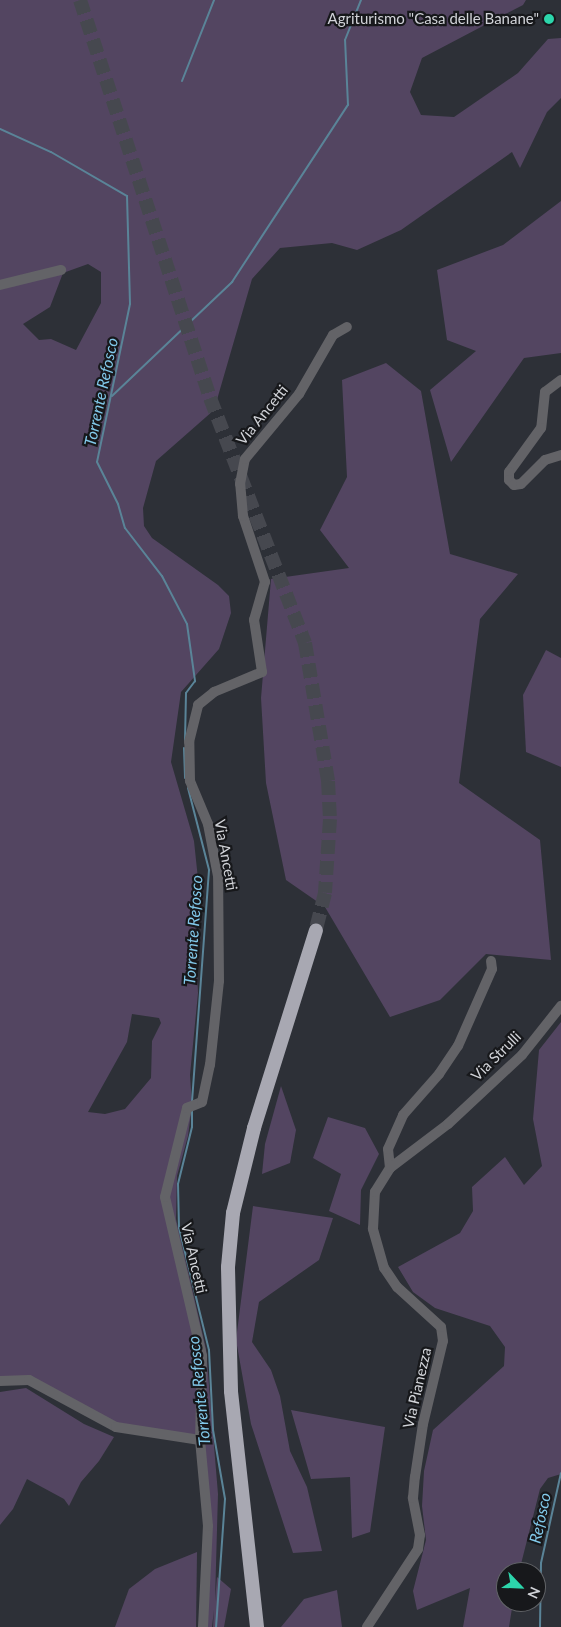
<!DOCTYPE html>
<html>
<head>
<meta charset="utf-8">
<style>
	body { margin:0 }
	#map { position:relative; width:561px; height:1627px; overflow:hidden; background:#2d3037; font-family:Lato,sans-serif }
	div>[style] { position:absolute }
	.green>* { inset:0; background:#534561 }
	.stream>* { height:2px; margin:-1px; padding:0 1px; transform-origin:1px; border-radius:1px; background:#5a8498 }
	.highway-tunnel>* { height:14px; margin-top:-7px; transform-origin:0; background:repeating-linear-gradient(90deg,#46484f 0 14px,transparent 0 21px) }
	.minor>* { height:10px; margin:-5px; padding:0 5px; transform-origin:5px; border-radius:5px; background:#636367 }
	.highway>* { height:14px; margin:-7px; padding:0 7px; transform-origin:7px; border-radius:7px; background:#a8a8b2 }
	.dots>* { width:14px; height:14px; translate:-50% -50%; box-sizing:border-box; border:2px solid #17181b; border-radius:50% }
	span { translate:-50% -50%; white-space:nowrap; text-align:center; line-height:1.15; -webkit-text-stroke:4.5px #17181b; paint-order:stroke }
	.poi-label { font-size:15px; color:#d1d3d8 }
	.right { translate:-100% -50%; text-align:right }
	.street-label { font-size:15px; color:#d1d3d8 }
	.water-label { font-size:16px; color:#82c9ea; font-style:italic }
	.north { position:absolute; left:496px; top:1562px; width:50px; height:50px; box-sizing:border-box; background:#17181b; border:1px solid #616367; border-radius:50%; rotate:114deg; font-size:14px; font-weight:700; line-height:20px; text-align:center; color:#d1d3d8 }
	.north::after { content:''; display:block; margin:auto; width:18px; height:22px; background:#2cd5ab; clip-path:polygon(50% 0,100% 100%,50% 72%,0 100%) }
</style>
</head>
<body>
<div id="map">
	<div class="green">
		<div style="clip-path:polygon(evenodd,0 0,526px 0,523px 5px,422px 58px,410px 92px,421px 115px,454px 117px,518px 73px,548px 39px,561px 38px,561px 98px,547px 112px,520px 168px,512px 152px,401px 230px,357px 250px,332px 243px,280px 248px,252px 279px,214px 410px,156px 461px,143px 508px,144px 526px,152px 538px,218px 585px,229px 596px,231px 613px,219px 649px,181px 692px,171px 762px,194px 841px,198px 879px,195px 919px,198px 993px,190px 1075px,192px 1105px,188px 1136px,177px 1176px,176px 1219px,206px 1349px,218px 1494px,215px 1601px,217px 1577px,231px 1589px,224px 1627px,213px 1627px,214px 1610px,212px 1627px,207px 1627px,201px 1443px,128px 1429px,35px 1381px,0 1381px,0 0,88px 264px,101px 272px,101px 303px,76px 350px,51px 339px,39px 340px,23px 324px,50px 307px,63px 273px,88px 264px,0 0,132px 1014px,159px 1018px,161px 1023px,152px 1041px,151px 1078px,125px 1109px,105px 1114px,88px 1112px,127px 1042px,132px 1014px)"></div>
		<div style="clip-path:polygon(561px 201px,561px 353px,524px 358px,451px 462px,430px 390px,476px 351px,447px 340px,437px 270px,503px 245px)"></div>
		<div style="clip-path:polygon(386px 363px,421px 391px,450px 554px,518px 574px,480px 619px,459px 783px,540px 840px,551px 960px,486px 954px,440px 1000px,390px 1017px,325px 907px,286px 880px,266px 783px,261px 698px,271px 579px,349px 568px,320px 530px,347px 477px,342px 380px)"></div>
		<div style="clip-path:polygon(546px 650px,561px 658px,561px 767px,526px 752px,523px 695px)"></div>
		<div style="clip-path:polygon(561px 1022px,561px 1474px,548px 1478px,540px 1489px,519px 1572px,506px 1572px,506px 1602px,513px 1602px,509px 1627px,463px 1627px,470px 1588px,417px 1610px,413px 1591px,426px 1540px,422px 1506px,424px 1471px,433px 1430px,504px 1366px,505px 1347px,490px 1326px,435px 1308px,413px 1292px,398px 1267px,460px 1233px,473px 1211px,472px 1187px,505px 1157px,524px 1185px,542px 1166px,533px 1119px,539px 1050px)"></div>
		<div style="clip-path:polygon(281px 1086px,296px 1130px,290px 1163px,262px 1174px,265px 1144px)"></div>
		<div style="clip-path:polygon(328px 1117px,365px 1128px,379px 1154px,361px 1190px,360px 1225px,329px 1211px,341px 1174px,313px 1158px)"></div>
		<div style="clip-path:polygon(253px 1206px,333px 1218px,319px 1260px,259px 1302px,252px 1342px,271px 1370px,280px 1396px,290px 1451px,307px 1487px,322px 1551px,293px 1553px,251px 1424px,236px 1340px)"></div>
		<div style="clip-path:polygon(26px 1388px,84px 1424px,114px 1437px,99px 1461px,81px 1482px,69px 1506px,64px 1499px,27px 1479px,13px 1509px,0 1525px,0 1392px)"></div>
		<div style="clip-path:polygon(291px 1410px,385px 1427px,370px 1532px,352px 1538px,350px 1477px,311px 1479px)"></div>
		<div style="clip-path:polygon(197px 1552px,196px 1627px,115px 1627px,129px 1589px,155px 1569px)"></div>
		<div style="clip-path:polygon(337px 1590px,342px 1627px,281px 1627px,304px 1599px)"></div>
	</div>
	<div class="stream">
		<div style="left:182px;top:81px;width:87px;rotate:-68.4deg"></div>
		<div style="left:0;top:129px;width:56px;rotate:24.3deg"></div>
		<div style="left:51px;top:152px;width:88px;rotate:30.1deg"></div>
		<div style="left:127px;top:196px;width:108px;rotate:88.4deg"></div>
		<div style="left:130px;top:304px;width:161px;rotate:101.8deg"></div>
		<div style="left:97px;top:462px;width:47px;rotate:63.4deg"></div>
		<div style="left:118px;top:504px;width:25px;rotate:74deg"></div>
		<div style="left:125px;top:528px;width:61px;rotate:52.4deg"></div>
		<div style="left:162px;top:576px;width:54px;rotate:62.5deg"></div>
		<div style="left:187px;top:624px;width:58px;rotate:82deg"></div>
		<div style="left:195px;top:681px;width:15px;rotate:127deg"></div>
		<div style="left:186px;top:693px;width:48px;rotate:91.2deg"></div>
		<div style="left:112px;top:396px;width:166px;rotate:-43.5deg"></div>
		<div style="left:232px;top:282px;width:212px;rotate:-56.8deg"></div>
		<div style="left:348px;top:105px;width:65px;rotate:-92.6deg"></div>
		<div style="left:345px;top:40px;width:43px;rotate:-68.2deg"></div>
		<div style="left:184px;top:748px;width:30px;rotate:88deg"></div>
		<div style="left:188px;top:788px;width:85px;rotate:75.6deg"></div>
		<div style="left:209px;top:870px;width:233px;rotate:94.2deg"></div>
		<div style="left:192px;top:1109px;width:18px;rotate:90deg"></div>
		<div style="left:192px;top:1127px;width:59px;rotate:103.8deg"></div>
		<div style="left:178px;top:1184px;width:44px;rotate:88.7deg"></div>
		<div style="left:179px;top:1228px;width:126px;rotate:76.2deg"></div>
		<div style="left:209px;top:1350px;width:80px;rotate:87.1deg"></div>
		<div style="left:213px;top:1430px;width:70px;rotate:80.1deg"></div>
		<div style="left:225px;top:1499px;width:128px;rotate:94deg"></div>
		<div style="left:540px;top:1627px;width:64px;rotate:-89.1deg"></div>
		<div style="left:541px;top:1563px;width:92px;rotate:-77.5deg"></div>
	</div>
	<div class="highway-tunnel">
		<div style="left:80px;top:0;width:419px;rotate:71.9deg"></div>
		<div style="left:210px;top:398px;width:263px;rotate:68.8deg"></div>
		<div style="left:305px;top:643px;width:140px;rotate:80.5deg"></div>
		<div style="left:328px;top:781px;width:38px;rotate:87deg"></div>
		<div style="left:330px;top:819px;width:74px;rotate:93.9deg"></div>
		<div style="left:325px;top:893px;width:38px;rotate:104deg"></div>
	</div>
	<div class="minor">
		<div style="left:0;top:285px;width:63px;rotate:-13.8deg"></div>
		<div style="left:561px;top:380px;width:20px;rotate:143deg"></div>
		<div style="left:545px;top:392px;width:36px;rotate:96deg"></div>
		<div style="left:541px;top:428px;width:54px;rotate:126deg"></div>
		<div style="left:509px;top:472px;width:8px;rotate:90deg"></div>
		<div style="left:509px;top:480px;width:7px;rotate:45deg"></div>
		<div style="left:514px;top:485px;width:7px;rotate:-8deg"></div>
		<div style="left:521px;top:484px;width:34px;rotate:-45deg"></div>
		<div style="left:545px;top:460px;width:17px;rotate:-17deg"></div>
		<div style="left:390px;top:1168px;width:19px;rotate:-96deg"></div>
		<div style="left:388px;top:1149px;width:37px;rotate:-66deg"></div>
		<div style="left:403px;top:1115px;width:55px;rotate:-48.7deg"></div>
		<div style="left:439px;top:1074px;width:34px;rotate:-56deg"></div>
		<div style="left:458px;top:1046px;width:84px;rotate:-66.2deg"></div>
		<div style="left:492px;top:969px;width:8px;rotate:-97deg"></div>
		<div style="left:0;top:1381px;width:29px;rotate:-2deg"></div>
		<div style="left:29px;top:1380px;width:99px;rotate:28.4deg"></div>
		<div style="left:116px;top:1427px;width:85px;rotate:8.8deg"></div>
		<div style="left:203px;top:1627px;width:101px;rotate:-87.2deg"></div>
		<div style="left:208px;top:1526px;width:86px;rotate:-95.3deg"></div>
		<div style="left:200px;top:1440px;width:84px;rotate:-88.6deg"></div>
		<div style="left:202px;top:1356px;width:163px;rotate:-103.1deg"></div>
		<div style="left:165px;top:1197px;width:92px;rotate:-76.1deg"></div>
		<div style="left:187px;top:1108px;width:16px;rotate:-22deg"></div>
		<div style="left:202px;top:1102px;width:38px;rotate:-78deg"></div>
		<div style="left:210px;top:1065px;width:84px;rotate:-83.9deg"></div>
		<div style="left:219px;top:981px;width:105px;rotate:-90.5deg"></div>
		<div style="left:218px;top:876px;width:53px;rotate:-100.9deg"></div>
		<div style="left:208px;top:824px;width:47px;rotate:-112.7deg"></div>
		<div style="left:190px;top:781px;width:39px;rotate:-91deg"></div>
		<div style="left:189px;top:742px;width:38px;rotate:-76deg"></div>
		<div style="left:198px;top:705px;width:21px;rotate:-39deg"></div>
		<div style="left:214px;top:692px;width:52px;rotate:-22.6deg"></div>
		<div style="left:262px;top:672px;width:53px;rotate:-98.7deg"></div>
		<div style="left:254px;top:620px;width:40px;rotate:-74deg"></div>
		<div style="left:265px;top:582px;width:70px;rotate:-108.4deg"></div>
		<div style="left:243px;top:516px;width:32px;rotate:-95deg"></div>
		<div style="left:240px;top:484px;width:25px;rotate:-79deg"></div>
		<div style="left:245px;top:459px;width:85px;rotate:-50.3deg"></div>
		<div style="left:299px;top:394px;width:68px;rotate:-60deg"></div>
		<div style="left:333px;top:335px;width:16px;rotate:-30deg"></div>
		<div style="left:367px;top:1627px;width:93px;rotate:-56.8deg"></div>
		<div style="left:418px;top:1549px;width:14px;rotate:-82deg"></div>
		<div style="left:420px;top:1535px;width:38px;rotate:-101deg"></div>
		<div style="left:413px;top:1498px;width:21px;rotate:-85deg"></div>
		<div style="left:415px;top:1477px;width:54px;rotate:-81.4deg"></div>
		<div style="left:423px;top:1424px;width:85px;rotate:-76.5deg"></div>
		<div style="left:443px;top:1341px;width:14px;rotate:-98deg"></div>
		<div style="left:441px;top:1327px;width:59px;rotate:-137.7deg"></div>
		<div style="left:397px;top:1287px;width:23px;rotate:-124deg"></div>
		<div style="left:384px;top:1268px;width:41px;rotate:-105.8deg"></div>
		<div style="left:373px;top:1229px;width:37px;rotate:-87deg"></div>
		<div style="left:375px;top:1192px;width:28px;rotate:-58deg"></div>
		<div style="left:390px;top:1168px;width:73px;rotate:-37.2deg"></div>
		<div style="left:448px;top:1124px;width:101px;rotate:-43deg"></div>
		<div style="left:522px;top:1055px;width:63px;rotate:-51.5deg"></div>
	</div>
	<div class="highway">
		<div style="left:257px;top:1627px;width:237px;rotate:-96.3deg"></div>
		<div style="left:231px;top:1391px;width:124px;rotate:-91.4deg"></div>
		<div style="left:228px;top:1267px;width:54px;rotate:-84.7deg"></div>
		<div style="left:233px;top:1213px;width:88px;rotate:-76.1deg"></div>
		<div style="left:254px;top:1128px;width:207px;rotate:-72.6deg"></div>
	</div>
	<div class="dots">
		<div style="left:549px;top:19px;background:#2cd5ab"></div>
	</div>
	<div class="poi-label">
		<span class="right" style="left:539px;top:19px">Agriturismo "Casa delle Banane"</span>
	</div>
	<div class="street-label">
		<span style="left:262px;top:415px;rotate:-51deg">Via Ancetti</span>
		<span style="left:226px;top:855px;rotate:80deg">Via Ancetti</span>
		<span style="left:496px;top:1056px;rotate:-45deg">Via Strulli</span>
		<span style="left:194px;top:1258px;rotate:77deg">Via Ancetti</span>
		<span style="left:417px;top:1388px;rotate:-77deg">Via Pianezza</span>
	</div>
	<div class="water-label">
		<span style="left:101px;top:392px;rotate:-78deg">Torrente Refosco</span>
		<span style="left:193px;top:930px;rotate:-86deg">Torrente Refosco</span>
		<span style="left:199px;top:1391px;rotate:-96deg">Torrente Refosco</span>
		<span style="left:540px;top:1518px;rotate:-78deg">Refosco</span>
	</div>
	<div class="north">N</div>
</div>
</body>
</html>
